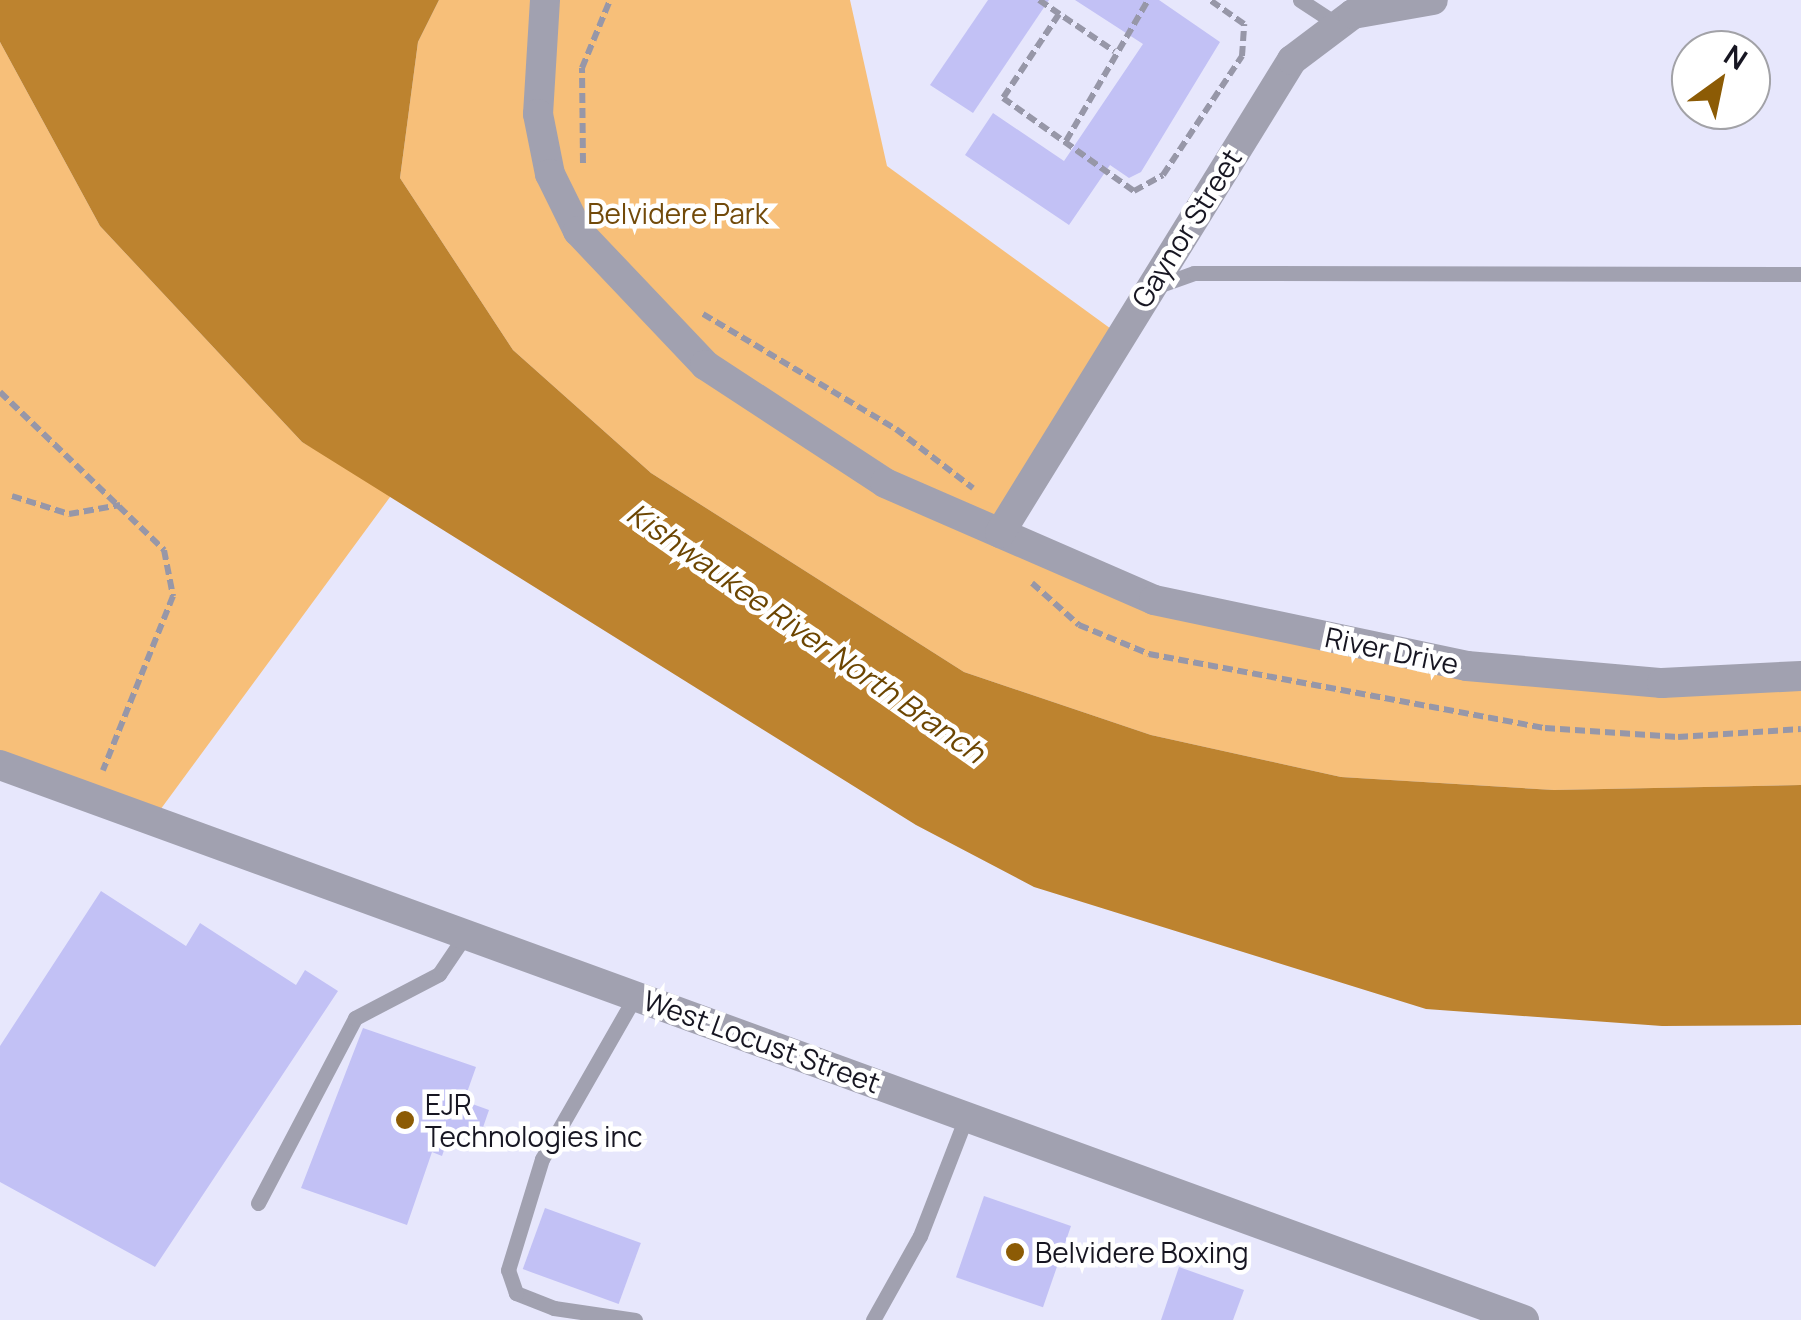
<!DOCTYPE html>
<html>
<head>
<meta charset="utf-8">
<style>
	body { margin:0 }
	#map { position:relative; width:1801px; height:1320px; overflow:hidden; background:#e7e7fc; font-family:Manrope,sans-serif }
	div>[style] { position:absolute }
	.green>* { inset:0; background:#f7bf79 }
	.water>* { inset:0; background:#bd832f }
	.building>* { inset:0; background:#c2c1f5; transform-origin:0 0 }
	.path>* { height:6px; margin-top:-3px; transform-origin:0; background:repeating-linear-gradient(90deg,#9797a8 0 10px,transparent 0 15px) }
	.service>* { height:15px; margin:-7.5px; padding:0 7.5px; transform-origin:7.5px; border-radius:7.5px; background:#a1a1b0 }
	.minor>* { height:30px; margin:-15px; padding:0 15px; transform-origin:15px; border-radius:15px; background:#a1a1b0 }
	.tertiary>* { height:30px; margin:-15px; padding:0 15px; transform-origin:15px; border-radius:15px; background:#a1a1b0 }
	.dots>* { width:28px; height:28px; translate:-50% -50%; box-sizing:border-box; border:5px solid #fff; border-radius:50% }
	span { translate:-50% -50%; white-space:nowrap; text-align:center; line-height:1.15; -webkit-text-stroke:9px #fff; paint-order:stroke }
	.park-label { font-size:28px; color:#724a0a }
	.street-label { font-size:28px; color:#171622 }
	.poi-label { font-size:28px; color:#171622 }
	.left { translate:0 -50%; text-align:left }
	.water-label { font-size:30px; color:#6c4501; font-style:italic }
	.north { position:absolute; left:1671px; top:30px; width:100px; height:100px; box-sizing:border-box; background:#fff; border:2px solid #a2a2a7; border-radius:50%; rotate:33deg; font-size:28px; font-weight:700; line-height:40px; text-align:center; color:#171622 }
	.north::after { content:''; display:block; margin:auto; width:35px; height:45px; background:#8c5b05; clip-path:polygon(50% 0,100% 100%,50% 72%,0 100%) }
</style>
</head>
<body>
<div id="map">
	<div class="green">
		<div style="clip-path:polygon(439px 0,850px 0,887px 166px,1118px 334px,1000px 532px,1154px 600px,1467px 666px,1801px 676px,1801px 785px,1554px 790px,1341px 777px,1151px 735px,964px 672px,651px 473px,513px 350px,400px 178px,418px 42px)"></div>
		<div style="clip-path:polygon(0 42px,100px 226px,302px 442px,393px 493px,152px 821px,0 765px)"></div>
	</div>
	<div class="water">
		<div style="clip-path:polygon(0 0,439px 0,418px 42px,400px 178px,513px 350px,651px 473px,964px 672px,1151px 735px,1341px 777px,1554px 790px,1801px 785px,1801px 1025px,1662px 1026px,1426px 1009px,1034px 887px,916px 825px,302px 442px,100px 226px,0 42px)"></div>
	</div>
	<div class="building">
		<div style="clip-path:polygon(988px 0,1049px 0,973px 113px,930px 85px)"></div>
		<div style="clip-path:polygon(1075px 0,1159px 0,1220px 42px,1141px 172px,1129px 178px,1110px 165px,1069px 225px,965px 155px,993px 113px,1064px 161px,1143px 44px)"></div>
		<div style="clip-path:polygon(101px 891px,186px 946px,200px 923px,296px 985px,305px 970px,338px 991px,155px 1267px,0 1182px,0 1046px)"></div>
		<div style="clip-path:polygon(363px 1028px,476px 1067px,464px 1101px,489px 1110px,479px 1139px,451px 1130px,442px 1156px,432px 1152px,407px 1225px,301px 1188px)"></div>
		<div style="left:984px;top:1196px;width:92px;height:86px;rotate:19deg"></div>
		<div style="left:545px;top:1208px;width:102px;height:65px;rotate:20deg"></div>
		<div style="clip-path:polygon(1179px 1267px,1244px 1290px,1233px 1320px,1161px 1320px)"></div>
	</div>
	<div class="path">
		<div style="left:1039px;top:0;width:91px;rotate:34.2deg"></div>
		<div style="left:1059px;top:14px;width:101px;rotate:123.7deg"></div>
		<div style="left:1003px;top:98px;width:161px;rotate:35.4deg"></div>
		<div style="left:1134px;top:191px;width:33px;rotate:-29deg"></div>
		<div style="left:1163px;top:175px;width:143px;rotate:-56.4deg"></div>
		<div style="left:1242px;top:56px;width:32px;rotate:-86deg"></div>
		<div style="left:1244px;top:24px;width:42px;rotate:-144.8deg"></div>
		<div style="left:1066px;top:141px;width:163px;rotate:-59.8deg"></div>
		<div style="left:583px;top:163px;width:95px;rotate:-90.6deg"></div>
		<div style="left:582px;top:68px;width:74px;rotate:-67.6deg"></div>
		<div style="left:703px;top:314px;width:225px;rotate:30.8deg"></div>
		<div style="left:896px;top:429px;width:97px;rotate:37.5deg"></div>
		<div style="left:0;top:392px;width:228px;rotate:43.9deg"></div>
		<div style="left:164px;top:550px;width:47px;rotate:78.9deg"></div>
		<div style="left:173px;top:596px;width:188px;rotate:111.9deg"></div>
		<div style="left:12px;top:496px;width:60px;rotate:17.5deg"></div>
		<div style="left:69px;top:514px;width:52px;rotate:-10deg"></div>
		<div style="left:1032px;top:583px;width:63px;rotate:41.8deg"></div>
		<div style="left:1079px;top:625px;width:76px;rotate:22.5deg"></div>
		<div style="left:1149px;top:654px;width:403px;rotate:10.6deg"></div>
		<div style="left:1545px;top:728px;width:133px;rotate:3.9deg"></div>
		<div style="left:1678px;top:737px;width:123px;rotate:-3.7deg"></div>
	</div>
	<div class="service">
		<div style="left:1300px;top:0;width:42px;rotate:33.3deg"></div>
		<div style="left:1155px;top:287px;width:41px;rotate:-19.7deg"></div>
		<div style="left:1194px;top:273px;width:607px;rotate:0.09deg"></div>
		<div style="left:258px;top:1203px;width:209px;rotate:-62.3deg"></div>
		<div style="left:355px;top:1018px;width:95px;rotate:-27.6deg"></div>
		<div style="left:439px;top:974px;width:48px;rotate:-56deg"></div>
		<div style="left:635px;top:1320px;width:82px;rotate:-171.6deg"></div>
		<div style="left:554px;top:1308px;width:41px;rotate:-158.5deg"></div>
		<div style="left:516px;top:1293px;width:24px;rotate:-109deg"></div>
		<div style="left:508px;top:1270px;width:116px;rotate:-73deg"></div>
		<div style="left:542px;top:1159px;width:189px;rotate:-60.2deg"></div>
		<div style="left:873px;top:1320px;width:96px;rotate:-60.8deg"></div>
		<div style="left:920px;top:1236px;width:130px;rotate:-68.8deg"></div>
	</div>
	<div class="minor">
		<div style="left:545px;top:0;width:114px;rotate:93.5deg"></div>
		<div style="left:538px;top:114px;width:61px;rotate:78.7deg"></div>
		<div style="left:550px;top:174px;width:64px;rotate:63.8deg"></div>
		<div style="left:578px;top:231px;width:185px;rotate:46.5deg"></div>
		<div style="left:705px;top:365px;width:215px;rotate:33.2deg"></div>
		<div style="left:885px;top:483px;width:293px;rotate:23.5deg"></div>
		<div style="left:1154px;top:600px;width:320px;rotate:11.9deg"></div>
		<div style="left:1467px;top:666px;width:196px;rotate:5deg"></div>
		<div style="left:1662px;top:683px;width:139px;rotate:-2.9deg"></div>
		<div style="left:1000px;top:533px;width:556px;rotate:-58.31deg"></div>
		<div style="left:1292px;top:60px;width:76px;rotate:-37deg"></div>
		<div style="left:1353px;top:14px;width:81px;rotate:-9.9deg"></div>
	</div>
	<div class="tertiary">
		<div style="left:0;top:765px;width:1622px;rotate:20.01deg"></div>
	</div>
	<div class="dots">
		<div style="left:405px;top:1120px;background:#8c5b05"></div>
		<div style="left:1015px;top:1252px;background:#8c5b05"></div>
	</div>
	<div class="park-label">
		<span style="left:678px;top:213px">Belvidere Park</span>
	</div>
	<div class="street-label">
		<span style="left:1186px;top:228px;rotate:-58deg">Gaynor Street</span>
		<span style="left:1392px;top:650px;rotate:12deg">River Drive</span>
		<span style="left:762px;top:1041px;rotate:20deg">West Locust Street</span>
	</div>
	<div class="poi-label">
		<span class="left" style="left:425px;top:1120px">EJR<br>Technologies inc</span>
		<span class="left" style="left:1035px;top:1252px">Belvidere Boxing</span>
	</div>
	<div class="water-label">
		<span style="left:806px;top:633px;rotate:35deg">Kishwaukee River North Branch</span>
	</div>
	<div class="north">N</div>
</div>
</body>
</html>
